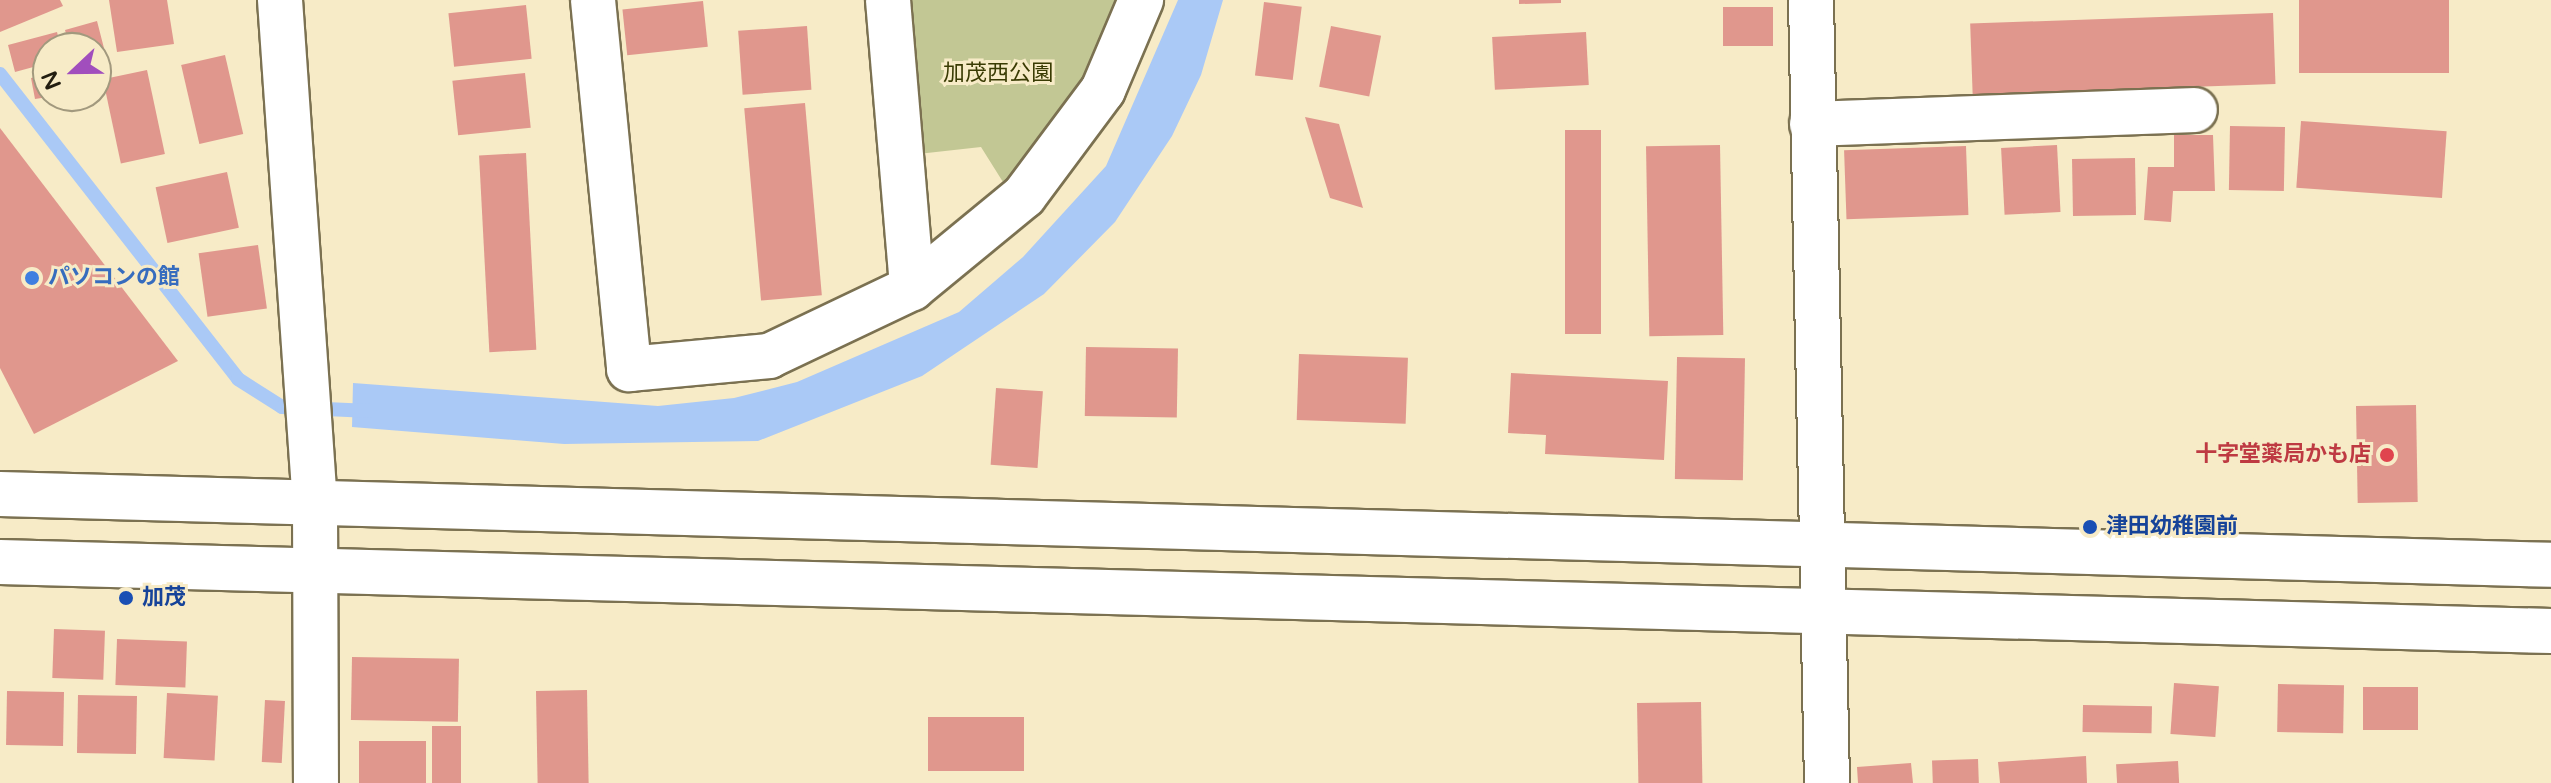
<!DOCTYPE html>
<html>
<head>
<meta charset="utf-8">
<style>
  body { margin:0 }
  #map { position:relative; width:2551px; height:783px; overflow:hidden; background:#f7ebc7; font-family:"Varela Round","Noto Sans JP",sans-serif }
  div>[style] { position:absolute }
  .green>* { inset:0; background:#c2c794 }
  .water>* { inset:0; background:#aac9f6 }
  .stream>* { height:14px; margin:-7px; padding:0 7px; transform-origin:7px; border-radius:7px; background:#aac9f6 }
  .building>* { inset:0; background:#e0978d; transform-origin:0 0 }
  .roads { filter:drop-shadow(2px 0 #7b7151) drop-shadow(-2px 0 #7b7151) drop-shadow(0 2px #7b7151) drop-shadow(0 -2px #7b7151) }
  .minor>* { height:44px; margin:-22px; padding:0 22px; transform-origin:22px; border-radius:22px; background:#fff }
  .dots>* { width:22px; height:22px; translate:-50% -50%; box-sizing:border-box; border:4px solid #f7ebc7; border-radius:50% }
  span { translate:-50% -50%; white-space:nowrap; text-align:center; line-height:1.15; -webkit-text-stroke:6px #f7ebc7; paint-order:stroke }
  .park-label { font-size:22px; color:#393b03 }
  .shop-label { font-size:22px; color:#366cbe; font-weight:700 }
  .left { translate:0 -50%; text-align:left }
  .health-label { font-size:22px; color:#be3a42; font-weight:700 }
  .right { translate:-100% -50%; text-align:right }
  .transit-label { font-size:22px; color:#164399; font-weight:700 }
  .north { position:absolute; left:32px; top:32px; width:80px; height:80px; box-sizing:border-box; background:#f7ebc7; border:2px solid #a2997e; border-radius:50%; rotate:248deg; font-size:22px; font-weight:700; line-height:32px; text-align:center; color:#221d10 }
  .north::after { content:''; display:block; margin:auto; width:28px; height:36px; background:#a14ebd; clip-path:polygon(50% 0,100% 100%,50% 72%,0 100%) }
</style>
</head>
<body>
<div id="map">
  <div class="green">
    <i style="clip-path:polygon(908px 0,1119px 0,1092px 66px,1008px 190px,981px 147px,918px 154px)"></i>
  </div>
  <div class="water">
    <i style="clip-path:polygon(1178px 0,1223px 0,1201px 75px,1172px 136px,1115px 222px,1044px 294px,922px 376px,758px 441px,564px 444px,352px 427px,353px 383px,658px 406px,734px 398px,797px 382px,959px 312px,1023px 257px,1106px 166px)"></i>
  </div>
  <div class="stream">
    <i style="left:0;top:74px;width:387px;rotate:52deg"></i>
    <i style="left:238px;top:379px;width:52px;rotate:32.5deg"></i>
    <i style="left:282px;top:407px;width:88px;rotate:2.6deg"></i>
  </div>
  <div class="building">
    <i style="clip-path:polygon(0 0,60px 0,63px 6px,0 32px)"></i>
    <i style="clip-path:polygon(109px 0,167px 0,174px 44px,117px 52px)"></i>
    <i style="clip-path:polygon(1519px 0,1561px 0,1561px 3px,1519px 4px)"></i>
    <i style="left:2299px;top:0;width:150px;height:73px"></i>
    <i style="left:703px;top:1px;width:46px;height:81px;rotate:84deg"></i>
    <i style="left:1264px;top:2px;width:38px;height:74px;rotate:7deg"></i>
    <i style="left:526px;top:5px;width:54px;height:78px;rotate:84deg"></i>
    <i style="left:1723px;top:7px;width:50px;height:39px"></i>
    <i style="left:2273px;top:13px;width:71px;height:303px;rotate:88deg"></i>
    <i style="clip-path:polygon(97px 21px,106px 56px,96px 59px,96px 48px,70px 48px,65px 30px)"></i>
    <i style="left:807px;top:26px;width:64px;height:69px;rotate:86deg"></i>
    <i style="left:1331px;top:26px;width:51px;height:62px;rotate:11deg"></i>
    <i style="clip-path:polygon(57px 32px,61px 48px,48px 48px,48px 63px,15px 72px,8px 45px)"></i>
    <i style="left:1586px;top:32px;width:53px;height:94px;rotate:87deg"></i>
    <i style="left:225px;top:55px;width:81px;height:45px;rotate:77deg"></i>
    <i style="left:147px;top:70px;width:86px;height:45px;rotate:78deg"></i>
    <i style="left:525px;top:73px;width:55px;height:73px;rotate:84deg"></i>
    <i style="clip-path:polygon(48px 75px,48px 97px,35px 99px,31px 78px)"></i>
    <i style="left:805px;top:103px;width:193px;height:61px;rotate:85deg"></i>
    <i style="clip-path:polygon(1305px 117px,1339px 124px,1363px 208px,1330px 198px)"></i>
    <i style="left:2301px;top:121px;width:146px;height:67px;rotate:4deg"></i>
    <i style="left:2230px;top:126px;width:55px;height:64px;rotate:1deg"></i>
    <i style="clip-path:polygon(0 128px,178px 361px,34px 434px,0 368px)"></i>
    <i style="left:1565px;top:130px;width:36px;height:204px"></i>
    <i style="clip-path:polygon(2174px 135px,2213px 135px,2215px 191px,2173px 191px,2171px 222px,2144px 220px,2148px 167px,2174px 167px)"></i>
    <i style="left:1720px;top:145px;width:190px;height:74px;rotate:89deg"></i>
    <i style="left:2057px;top:145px;width:67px;height:56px;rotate:87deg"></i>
    <i style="left:1966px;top:146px;width:69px;height:122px;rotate:88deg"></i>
    <i style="left:526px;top:153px;width:197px;height:47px;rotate:87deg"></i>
    <i style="left:2135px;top:158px;width:57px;height:63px;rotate:89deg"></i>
    <i style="left:227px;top:172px;width:57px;height:73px;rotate:78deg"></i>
    <i style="left:258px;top:245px;width:64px;height:60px;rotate:82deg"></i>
    <i style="left:1086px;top:347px;width:92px;height:69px;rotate:1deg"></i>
    <i style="left:1299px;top:354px;width:109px;height:66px;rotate:2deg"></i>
    <i style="left:1677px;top:357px;width:68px;height:122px;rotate:1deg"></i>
    <i style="clip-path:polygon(1511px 373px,1668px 381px,1664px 460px,1545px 454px,1546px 435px,1508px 433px)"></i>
    <i style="left:996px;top:388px;width:47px;height:77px;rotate:4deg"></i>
    <i style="left:2416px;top:405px;width:97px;height:60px;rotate:89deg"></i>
    <i style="left:54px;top:629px;width:51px;height:49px;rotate:2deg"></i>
    <i style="left:117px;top:639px;width:70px;height:46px;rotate:2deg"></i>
    <i style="left:352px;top:657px;width:107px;height:63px;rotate:1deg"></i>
    <i style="left:2174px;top:683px;width:45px;height:51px;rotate:4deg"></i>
    <i style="left:2278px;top:684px;width:66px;height:48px;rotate:1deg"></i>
    <i style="left:2363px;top:687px;width:55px;height:43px"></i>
    <i style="left:587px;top:690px;width:93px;height:51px;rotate:89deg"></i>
    <i style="left:7px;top:691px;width:57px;height:54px;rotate:1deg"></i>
    <i style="left:167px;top:693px;width:51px;height:65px;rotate:3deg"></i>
    <i style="left:78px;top:695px;width:59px;height:58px;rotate:1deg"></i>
    <i style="left:265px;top:700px;width:20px;height:62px;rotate:3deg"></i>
    <i style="left:1701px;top:702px;width:81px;height:64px;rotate:89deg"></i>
    <i style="left:2083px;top:705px;width:69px;height:27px;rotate:1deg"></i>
    <i style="left:928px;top:717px;width:96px;height:54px"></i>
    <i style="left:432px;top:726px;width:29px;height:57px"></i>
    <i style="left:359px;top:741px;width:67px;height:42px"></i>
    <i style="clip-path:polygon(2086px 756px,2087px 783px,2000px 783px,1998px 762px)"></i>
    <i style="left:1978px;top:759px;width:24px;height:46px;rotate:88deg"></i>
    <i style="left:2178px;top:761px;width:22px;height:62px;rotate:87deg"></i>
    <i style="clip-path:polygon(1911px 763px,1913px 783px,1858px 783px,1857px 767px)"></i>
  </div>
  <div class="roads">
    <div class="minor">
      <i style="left:280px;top:0;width:505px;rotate:86.03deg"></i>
      <i style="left:315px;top:504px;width:279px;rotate:89.8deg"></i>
      <i style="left:593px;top:0;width:371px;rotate:84.4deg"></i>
      <i style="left:629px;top:369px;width:141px;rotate:-5.3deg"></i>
      <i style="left:769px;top:356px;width:158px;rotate:-25.4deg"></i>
      <i style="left:912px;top:288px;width:145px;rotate:-39.4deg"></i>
      <i style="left:1024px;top:196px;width:132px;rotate:-53.3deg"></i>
      <i style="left:1103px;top:90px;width:98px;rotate:-67.1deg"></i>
      <i style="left:888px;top:0;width:289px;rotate:85.2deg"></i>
      <i style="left:1811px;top:0;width:783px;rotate:88.83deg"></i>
      <i style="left:1812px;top:124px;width:383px;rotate:-2.1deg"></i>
      <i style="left:0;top:494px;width:2552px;rotate:1.59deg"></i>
      <i style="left:0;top:562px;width:2552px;rotate:1.55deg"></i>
    </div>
  </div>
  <div class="dots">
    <i style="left:32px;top:278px;background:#3f7fe0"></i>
    <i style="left:2387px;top:455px;background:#e0444e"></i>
    <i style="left:2090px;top:527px;background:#1a4fb4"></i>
    <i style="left:126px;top:598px;background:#1a4fb4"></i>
  </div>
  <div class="park-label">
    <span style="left:998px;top:74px">加茂西公園</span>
  </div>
  <div class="shop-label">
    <span class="left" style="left:48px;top:278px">パソコンの館</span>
  </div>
  <div class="health-label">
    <span class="right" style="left:2371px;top:455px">十字堂薬局かも店</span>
  </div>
  <div class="transit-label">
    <span class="left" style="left:2106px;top:527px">津田幼稚園前</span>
    <span class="left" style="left:142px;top:598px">加茂</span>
  </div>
  <div class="north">N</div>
</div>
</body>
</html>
